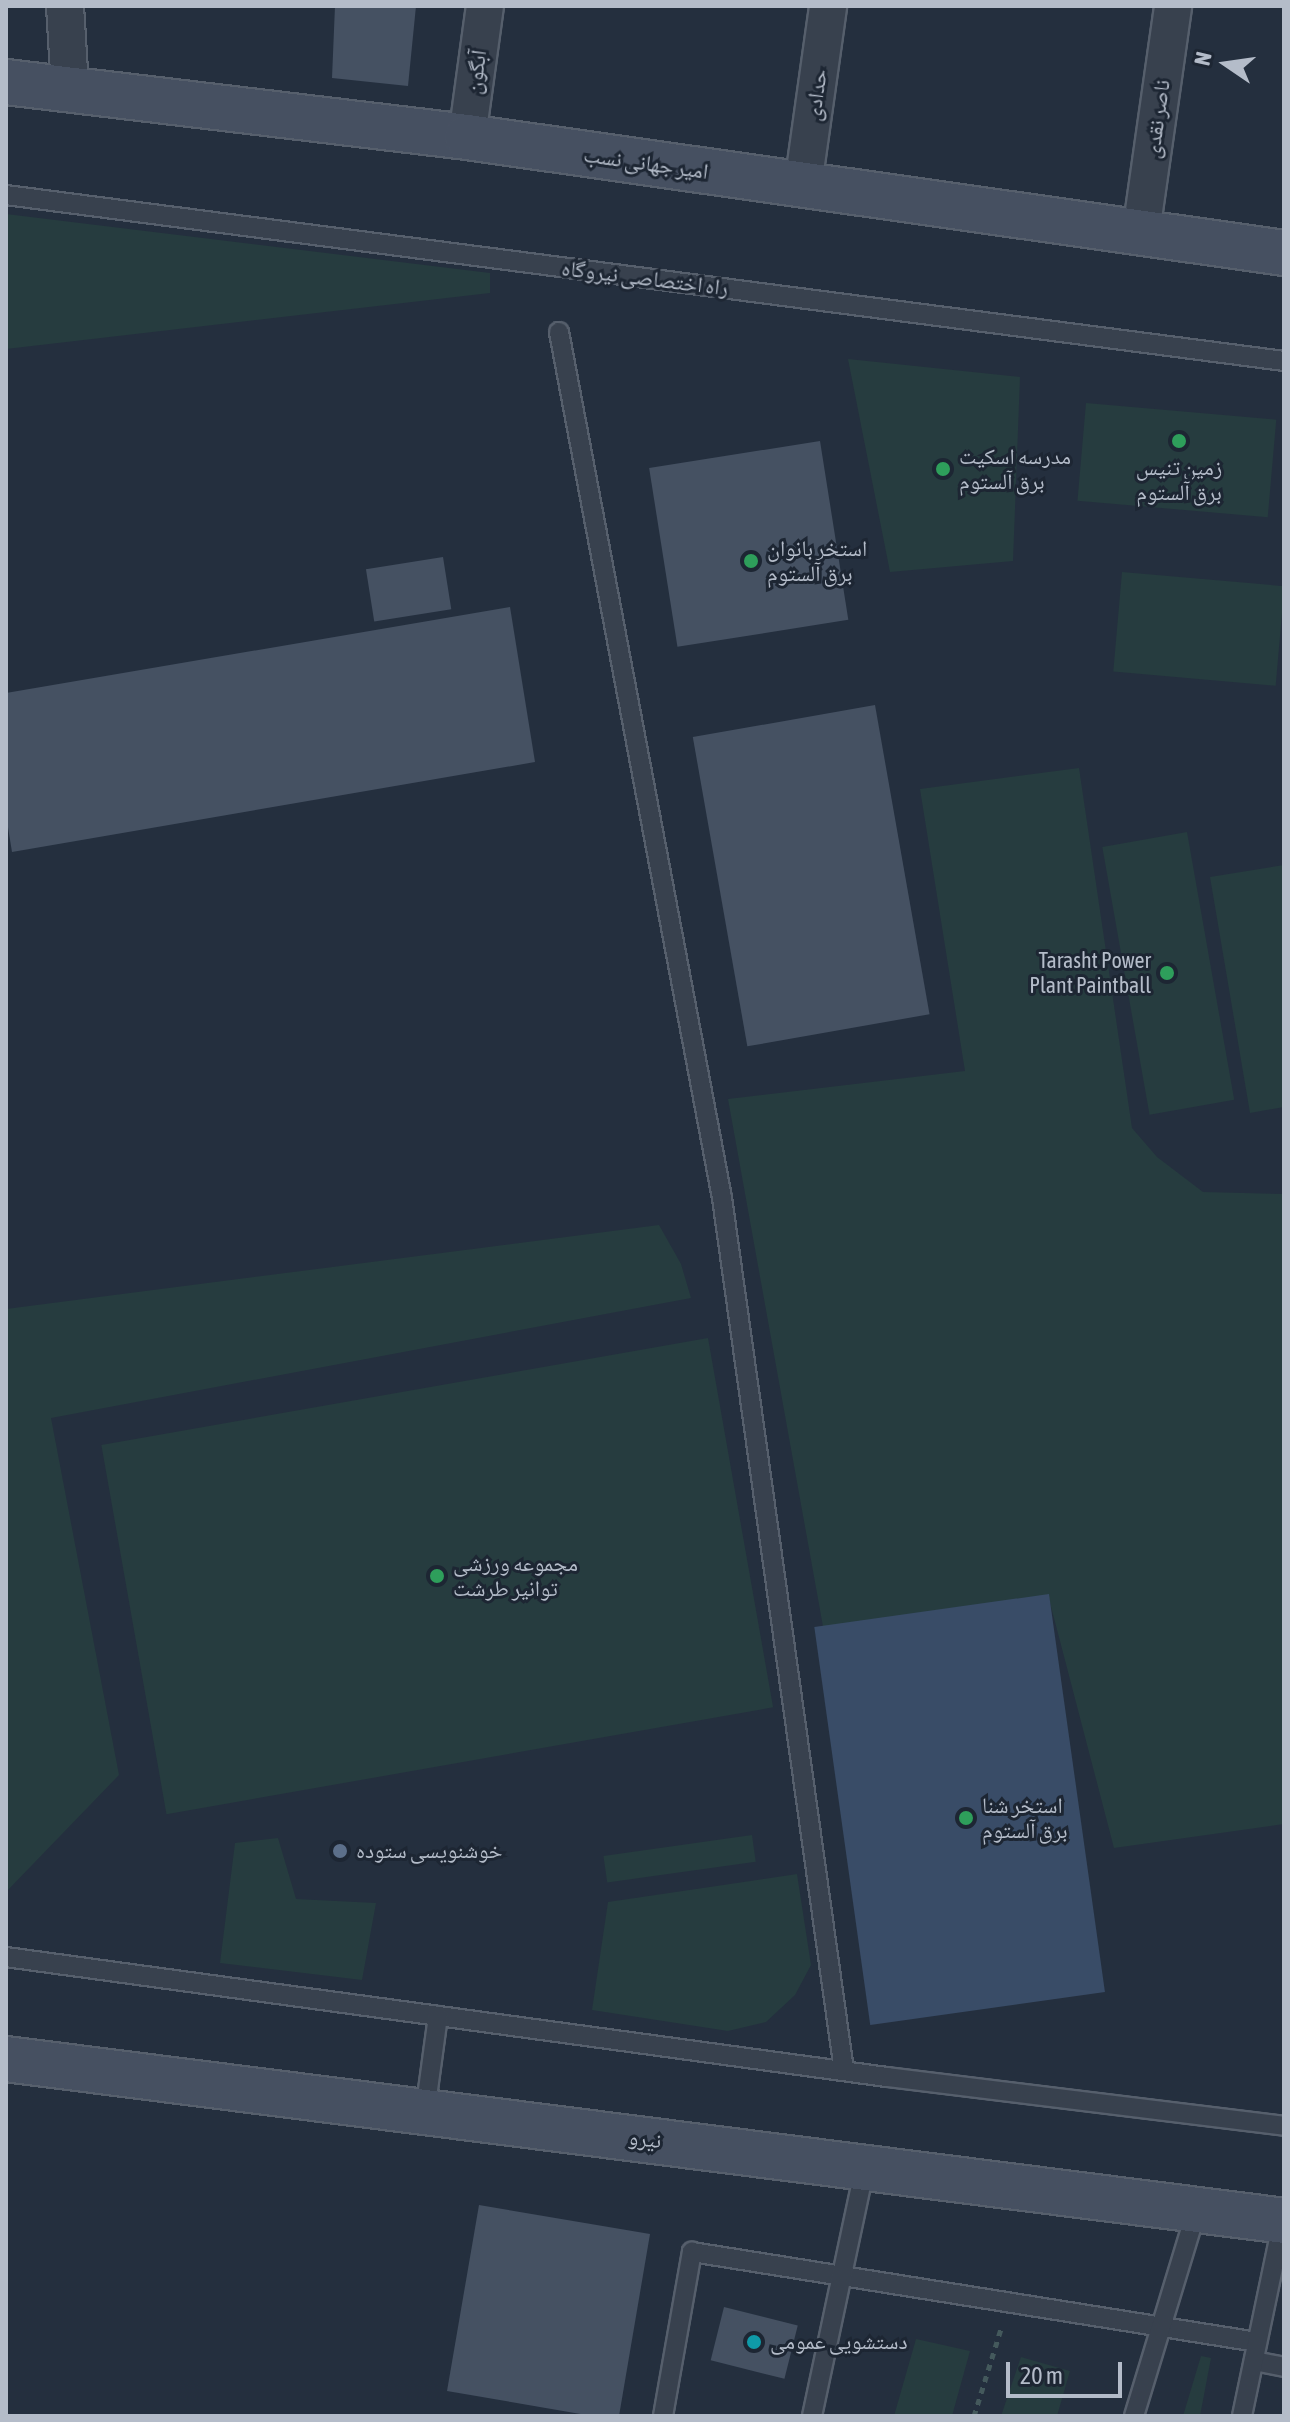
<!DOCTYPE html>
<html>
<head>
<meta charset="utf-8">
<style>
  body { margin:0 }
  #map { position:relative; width:1290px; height:2422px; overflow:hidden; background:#242f3e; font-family:"Asap Condensed","Noto Naskh Arabic",sans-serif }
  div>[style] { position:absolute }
  .green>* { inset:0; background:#263c3f; transform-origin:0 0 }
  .water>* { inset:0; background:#394c67; transform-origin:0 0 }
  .building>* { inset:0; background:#455162; transform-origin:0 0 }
  .path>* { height:5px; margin-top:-2.5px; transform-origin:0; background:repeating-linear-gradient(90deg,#44595c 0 6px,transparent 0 12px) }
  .roads { filter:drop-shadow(2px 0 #565f6c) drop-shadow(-2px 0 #565f6c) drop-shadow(0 2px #565f6c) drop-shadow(0 -2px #565f6c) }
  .lane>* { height:18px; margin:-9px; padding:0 9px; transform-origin:9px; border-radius:9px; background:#38414e }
  .street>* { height:36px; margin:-18px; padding:0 18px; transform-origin:18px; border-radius:18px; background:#38414e }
  .secondary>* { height:44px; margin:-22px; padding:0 22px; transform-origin:22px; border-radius:22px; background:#465061 }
  .dots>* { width:22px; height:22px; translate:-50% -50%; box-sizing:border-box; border:4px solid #1d2633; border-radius:50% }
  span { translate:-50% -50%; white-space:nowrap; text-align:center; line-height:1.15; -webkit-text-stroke:6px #1d2633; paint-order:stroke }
  .street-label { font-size:22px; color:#b4bcc9 }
  .poi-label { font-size:22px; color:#b4bcc9 }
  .left { translate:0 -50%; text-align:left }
  .right { translate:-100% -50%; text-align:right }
  .frame { position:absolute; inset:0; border:8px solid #b4bcc9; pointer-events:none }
  .north { position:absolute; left:1186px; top:24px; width:80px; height:80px; -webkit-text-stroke:6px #1d2633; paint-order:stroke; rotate:283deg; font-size:22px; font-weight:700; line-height:32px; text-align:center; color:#b4bcc9 }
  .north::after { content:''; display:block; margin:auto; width:28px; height:36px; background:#b4bcc9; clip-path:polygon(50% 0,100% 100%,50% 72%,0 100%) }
  .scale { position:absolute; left:1006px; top:2362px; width:116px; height:36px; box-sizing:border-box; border:4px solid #b4bcc9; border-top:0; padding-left:10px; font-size:24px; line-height:28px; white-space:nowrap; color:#b4bcc9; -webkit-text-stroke:6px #1d2633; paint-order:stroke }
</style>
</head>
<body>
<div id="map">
  <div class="green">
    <i style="clip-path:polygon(6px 214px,490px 273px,490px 293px,6px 349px)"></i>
    <i style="clip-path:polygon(848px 359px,1020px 377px,1013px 561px,890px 572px)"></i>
    <i style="left:1086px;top:403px;width:191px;height:98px;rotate:5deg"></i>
    <i style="left:1122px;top:572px;width:163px;height:100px;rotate:5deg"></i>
    <i style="clip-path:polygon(1079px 768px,1132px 1128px,1157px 1157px,1203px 1192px,1284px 1194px,1284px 1824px,1114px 1848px,1048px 1595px,824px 1632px,728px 1099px,965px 1071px,920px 789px)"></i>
    <i style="left:1187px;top:832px;width:272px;height:86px;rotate:80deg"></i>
    <i style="clip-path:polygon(1284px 865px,1284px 1107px,1250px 1113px,1210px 877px)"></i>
    <i style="clip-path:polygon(659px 1225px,681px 1264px,691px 1298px,51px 1418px,119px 1775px,6px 1892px,6px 1309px)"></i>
    <i style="left:708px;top:1338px;width:375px;height:616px;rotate:80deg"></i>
    <i style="left:752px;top:1835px;width:27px;height:150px;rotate:82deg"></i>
    <i style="clip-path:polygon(278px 1838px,296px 1899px,376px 1903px,362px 1980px,220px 1963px,235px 1843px)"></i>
    <i style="clip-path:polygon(797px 1874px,811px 1965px,795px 1995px,766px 2022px,728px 2031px,592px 2010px,608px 1902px)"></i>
    <i style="clip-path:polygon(916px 2339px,970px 2351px,952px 2416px,894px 2416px)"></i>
    <i style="clip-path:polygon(1201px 2356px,1211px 2358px,1200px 2416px,1183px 2416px)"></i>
    <i style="clip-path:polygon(1021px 2357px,1070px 2371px,1057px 2416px,1001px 2416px)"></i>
  </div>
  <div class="water">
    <i style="left:1049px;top:1594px;width:402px;height:237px;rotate:82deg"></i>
  </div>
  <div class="building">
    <i style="clip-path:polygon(335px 6px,416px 6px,408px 86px,332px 78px)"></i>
    <i style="left:820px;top:441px;width:181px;height:173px;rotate:81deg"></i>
    <i style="left:443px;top:557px;width:53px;height:78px;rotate:81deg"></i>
    <i style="clip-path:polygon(510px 607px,535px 762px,12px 852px,6px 815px,6px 693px)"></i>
    <i style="left:875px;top:705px;width:314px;height:185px;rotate:80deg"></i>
    <i style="clip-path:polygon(479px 2205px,650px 2234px,619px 2416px,592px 2416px,447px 2391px)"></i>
    <i style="left:724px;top:2307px;width:76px;height:55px;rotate:14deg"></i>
  </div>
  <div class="path">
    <i style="left:974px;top:2416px;width:91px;rotate:-72.8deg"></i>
  </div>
  <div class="roads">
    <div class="lane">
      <i style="left:6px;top:195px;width:1289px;rotate:7.4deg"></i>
      <i style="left:559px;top:332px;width:881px;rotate:79.34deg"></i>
      <i style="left:722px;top:1198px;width:880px;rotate:82.04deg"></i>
      <i style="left:6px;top:1957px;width:889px;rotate:7.76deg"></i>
      <i style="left:887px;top:2077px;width:400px;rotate:7deg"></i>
      <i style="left:425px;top:2112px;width:97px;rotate:-82.3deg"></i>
      <i style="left:1254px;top:2361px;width:31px;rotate:11deg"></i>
      <i style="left:663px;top:2416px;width:167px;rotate:-80deg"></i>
      <i style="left:692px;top:2252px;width:572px;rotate:9.05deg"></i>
      <i style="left:812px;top:2416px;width:255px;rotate:-78deg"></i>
      <i style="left:1134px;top:2416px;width:216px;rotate:-73.1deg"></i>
      <i style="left:1242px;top:2416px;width:200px;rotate:-78.2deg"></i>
    </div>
    <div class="street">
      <i style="left:65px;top:6px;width:82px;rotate:86.5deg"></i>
      <i style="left:467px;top:137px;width:132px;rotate:-82.2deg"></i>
      <i style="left:803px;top:185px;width:181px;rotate:-82deg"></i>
      <i style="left:1141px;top:232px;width:228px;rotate:-81.9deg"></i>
    </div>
    <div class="secondary">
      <i style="left:6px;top:82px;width:464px;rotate:6.8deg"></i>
      <i style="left:467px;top:137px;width:825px;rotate:8.08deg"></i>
      <i style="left:6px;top:2059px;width:1288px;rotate:7.22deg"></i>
    </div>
  </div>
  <div class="dots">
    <i style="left:1179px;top:441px;background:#2e9e5b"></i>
    <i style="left:943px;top:469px;background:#2e9e5b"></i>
    <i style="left:751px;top:561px;background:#2e9e5b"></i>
    <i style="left:1167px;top:973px;background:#2e9e5b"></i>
    <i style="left:437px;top:1576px;background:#2e9e5b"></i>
    <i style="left:966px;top:1818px;background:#2e9e5b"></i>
    <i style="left:340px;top:1851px;background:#5c6f8a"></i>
    <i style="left:754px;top:2342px;background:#0f9aa8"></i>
  </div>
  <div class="street-label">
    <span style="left:476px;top:72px;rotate:-82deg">آبگون</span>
    <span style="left:816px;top:95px;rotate:-82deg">حدادی</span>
    <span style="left:1157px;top:119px;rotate:-82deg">ناصر نقدی</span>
    <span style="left:646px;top:163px;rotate:8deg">امیر جهانی نسب</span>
    <span style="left:645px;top:278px;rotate:7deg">راه اختصاصی نیروگاه</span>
    <span style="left:645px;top:2139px;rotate:7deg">نیرو</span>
  </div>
  <div class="poi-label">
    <span class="left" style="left:959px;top:469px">مدرسه اسکیت<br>برق آلستوم</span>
    <span style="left:1179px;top:480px">زمین تنیس<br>برق آلستوم</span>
    <span class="left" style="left:767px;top:561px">استخر بانوان<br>برق آلستوم</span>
    <span class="right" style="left:1151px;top:973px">Tarasht Power<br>Plant Paintball</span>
    <span class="left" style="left:453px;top:1576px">مجموعه ورزشی<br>توانیر طرشت</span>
    <span class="left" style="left:982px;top:1818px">استخر شنا<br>برق آلستوم</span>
    <span class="left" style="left:356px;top:1851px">خوشنویسی ستوده</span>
    <span class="left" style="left:770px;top:2342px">دستشویی عمومی</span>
  </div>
  <div class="frame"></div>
  <div class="north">N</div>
  <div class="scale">20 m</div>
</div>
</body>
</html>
